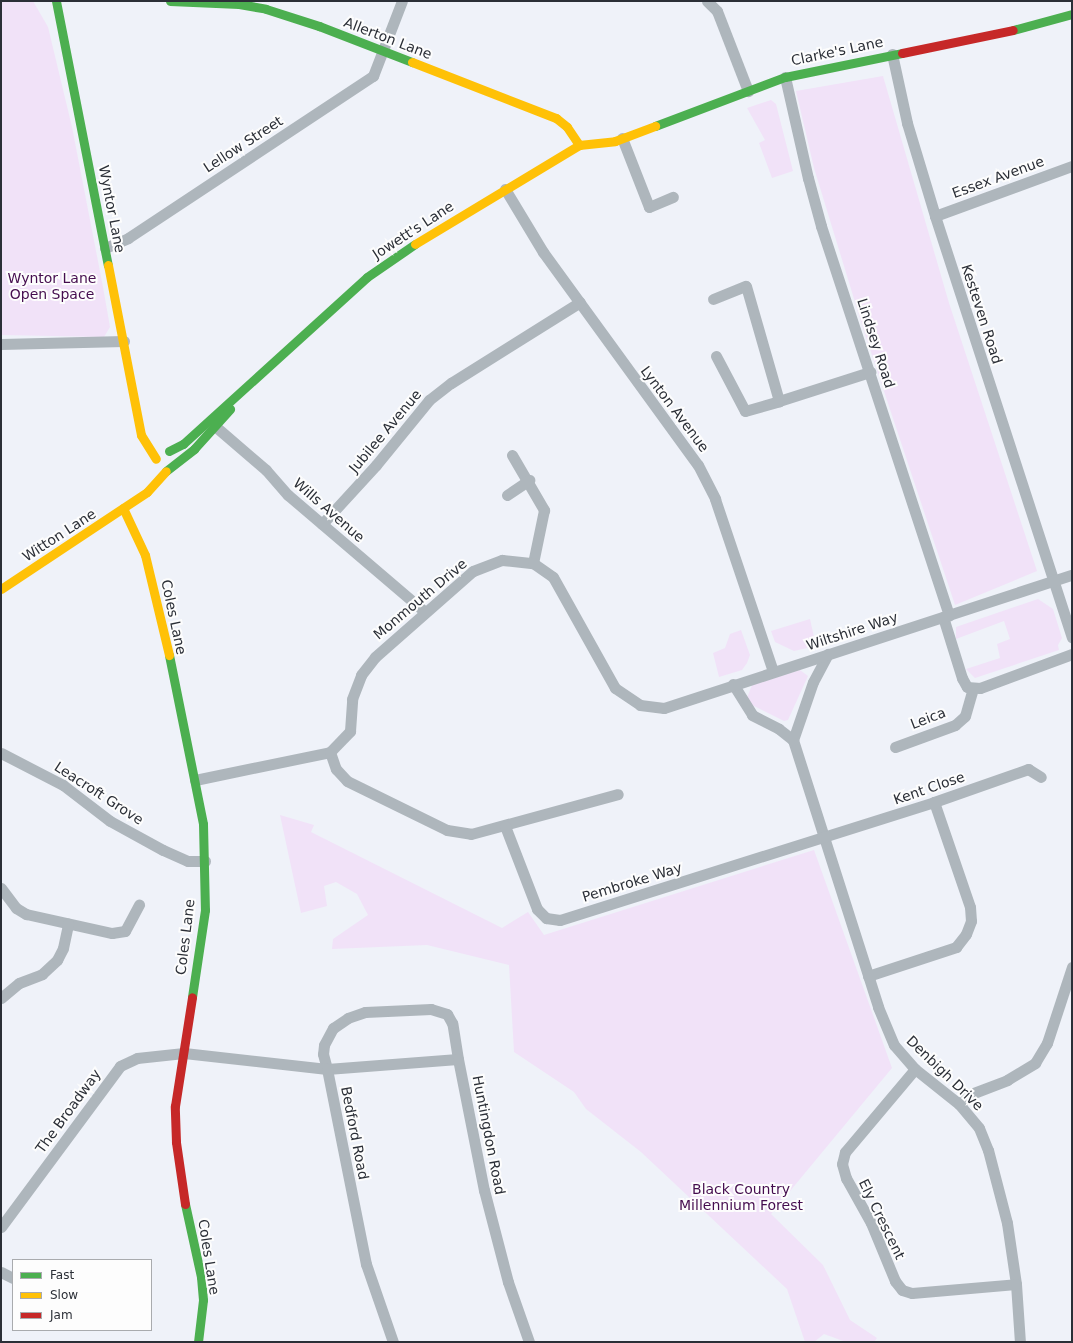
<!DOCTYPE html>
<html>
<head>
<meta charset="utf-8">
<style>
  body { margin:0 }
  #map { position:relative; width:1073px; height:1343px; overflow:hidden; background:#eff2f9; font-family:"DejaVu Sans",sans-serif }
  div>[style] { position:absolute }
  .green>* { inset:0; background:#f1e2f8 }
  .street>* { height:11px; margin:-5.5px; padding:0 5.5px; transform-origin:5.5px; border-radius:5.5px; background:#aeb6bc }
  .fast>* { height:9px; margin:-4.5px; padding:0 4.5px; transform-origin:4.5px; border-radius:4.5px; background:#4caf50 }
  .slow>* { height:9px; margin:-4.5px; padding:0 4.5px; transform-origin:4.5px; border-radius:4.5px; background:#ffc107 }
  .jam>* { height:9px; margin:-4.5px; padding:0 4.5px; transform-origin:4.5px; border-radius:4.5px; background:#c62828 }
  span { translate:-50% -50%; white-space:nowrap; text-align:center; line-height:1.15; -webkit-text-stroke:4px #fdfdfd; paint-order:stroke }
  .street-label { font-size:14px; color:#2b2f37 }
  .park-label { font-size:14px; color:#450d4f }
  .frame { position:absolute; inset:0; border:2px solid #2b2f37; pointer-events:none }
  .legend { position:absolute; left:12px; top:1259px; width:140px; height:72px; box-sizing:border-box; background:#fdfdfd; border:1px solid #a9abae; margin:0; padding:5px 7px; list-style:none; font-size:12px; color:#2b2f37 }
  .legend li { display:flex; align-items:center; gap:8px; height:20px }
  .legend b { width:20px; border:1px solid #a9abae }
</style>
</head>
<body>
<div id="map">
  <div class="green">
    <i style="clip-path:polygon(1px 1px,33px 1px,48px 27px,72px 127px,103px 287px,110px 327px,104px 337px,1px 335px)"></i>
    <i style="clip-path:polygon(883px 76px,949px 303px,1037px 571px,955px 605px,862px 325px,814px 168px,796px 91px)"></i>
    <i style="clip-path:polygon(771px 100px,776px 104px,793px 171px,772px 178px,759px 143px,765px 140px,747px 108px)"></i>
    <i style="clip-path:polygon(1038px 599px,1053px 609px,1062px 638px,1058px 645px,1059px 650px,975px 678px,966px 669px,1000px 658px,997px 644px,1010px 639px,1004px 621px,956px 639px,956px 627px)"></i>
    <i style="clip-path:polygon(810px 619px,816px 646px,794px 651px,775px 642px,771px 631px)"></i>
    <i style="clip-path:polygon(741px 630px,750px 655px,747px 663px,742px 670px,719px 677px,713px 653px,725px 648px,730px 634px)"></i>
    <i style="clip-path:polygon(800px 670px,808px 676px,788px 720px,784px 721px,752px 705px,747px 698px,752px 685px)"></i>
    <i style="clip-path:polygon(280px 815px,314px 825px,311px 832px,502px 928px,528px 912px,544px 935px,814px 850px,892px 1068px,771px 1214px,823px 1265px,850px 1320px,877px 1338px,874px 1342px,846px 1342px,824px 1334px,814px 1342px,805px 1342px,787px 1289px,641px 1152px,586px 1109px,574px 1092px,514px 1052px,509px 965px,427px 945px,332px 949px,333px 939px,368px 915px,357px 894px,336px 882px,324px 886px,327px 906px,301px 913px)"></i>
  </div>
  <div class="street">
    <i style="left:707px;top:1px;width:14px;rotate:45deg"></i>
    <i style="left:717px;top:11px;width:86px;rotate:68.8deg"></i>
    <i style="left:892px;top:54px;width:71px;rotate:77.7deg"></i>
    <i style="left:907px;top:123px;width:97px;rotate:73.2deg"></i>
    <i style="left:935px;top:216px;width:443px;rotate:72deg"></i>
    <i style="left:785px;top:77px;width:104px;rotate:77.2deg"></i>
    <i style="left:808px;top:178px;width:50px;rotate:74.8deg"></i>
    <i style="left:821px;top:226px;width:410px;rotate:71.8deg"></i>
    <i style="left:622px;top:138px;width:74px;rotate:68.6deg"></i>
    <i style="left:649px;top:207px;width:26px;rotate:-23deg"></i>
    <i style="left:505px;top:189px;width:74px;rotate:58.9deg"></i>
    <i style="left:543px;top:252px;width:263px;rotate:54deg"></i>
    <i style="left:698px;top:465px;width:38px;rotate:63deg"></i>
    <i style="left:715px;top:499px;width:182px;rotate:71.4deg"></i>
    <i style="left:935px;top:216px;width:146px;rotate:-20.1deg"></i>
    <i style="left:105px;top:248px;width:25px;rotate:-23deg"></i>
    <i style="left:128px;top:238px;width:294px;rotate:-33.5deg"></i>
    <i style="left:373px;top:76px;width:80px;rotate:-68.9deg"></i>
    <i style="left:713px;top:299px;width:35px;rotate:-22deg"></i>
    <i style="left:746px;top:286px;width:120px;rotate:74deg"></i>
    <i style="left:779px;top:401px;width:96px;rotate:-17.7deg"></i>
    <i style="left:1px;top:344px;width:123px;rotate:-1.4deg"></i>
    <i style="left:716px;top:356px;width:62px;rotate:62.2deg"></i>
    <i style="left:745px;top:411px;width:35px;rotate:-16deg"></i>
    <i style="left:216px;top:427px;width:66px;rotate:40.7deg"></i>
    <i style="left:266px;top:470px;width:33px;rotate:49deg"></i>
    <i style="left:288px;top:495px;width:180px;rotate:40.5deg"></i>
    <i style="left:512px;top:455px;width:64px;rotate:59.8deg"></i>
    <i style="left:544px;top:510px;width:54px;rotate:101.7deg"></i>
    <i style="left:507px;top:495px;width:27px;rotate:-34deg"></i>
    <i style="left:322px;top:524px;width:80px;rotate:-47.5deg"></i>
    <i style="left:376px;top:465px;width:84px;rotate:-50.8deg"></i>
    <i style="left:429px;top:400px;width:28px;rotate:-38deg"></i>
    <i style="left:451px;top:383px;width:152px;rotate:-32.1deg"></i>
    <i style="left:943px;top:617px;width:64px;rotate:72.7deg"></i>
    <i style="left:962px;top:678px;width:10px;rotate:61deg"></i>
    <i style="left:967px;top:687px;width:13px;rotate:4deg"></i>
    <i style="left:980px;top:688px;width:98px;rotate:-20.3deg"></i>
    <i style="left:733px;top:684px;width:36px;rotate:58deg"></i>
    <i style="left:752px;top:715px;width:30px;rotate:27deg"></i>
    <i style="left:779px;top:729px;width:18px;rotate:38deg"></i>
    <i style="left:793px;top:740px;width:280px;rotate:72.3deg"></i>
    <i style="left:878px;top:1007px;width:41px;rotate:67.2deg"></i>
    <i style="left:894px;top:1045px;width:32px;rotate:49deg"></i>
    <i style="left:915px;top:1069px;width:56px;rotate:38.5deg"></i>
    <i style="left:959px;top:1104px;width:31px;rotate:50deg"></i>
    <i style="left:979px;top:1128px;width:24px;rotate:68deg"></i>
    <i style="left:988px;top:1150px;width:75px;rotate:75.4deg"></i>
    <i style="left:1007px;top:1223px;width:62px;rotate:81.6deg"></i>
    <i style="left:1016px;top:1284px;width:58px;rotate:86.1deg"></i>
    <i style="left:793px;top:740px;width:61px;rotate:-71deg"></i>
    <i style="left:813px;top:682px;width:32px;rotate:-62deg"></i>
    <i style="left:895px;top:747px;width:64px;rotate:-20.1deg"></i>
    <i style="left:955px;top:725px;width:13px;rotate:-42deg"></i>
    <i style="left:965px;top:716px;width:29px;rotate:-74deg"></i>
    <i style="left:330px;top:752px;width:18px;rotate:71deg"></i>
    <i style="left:336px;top:769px;width:16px;rotate:47deg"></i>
    <i style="left:347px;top:781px;width:111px;rotate:26.1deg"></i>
    <i style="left:447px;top:830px;width:24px;rotate:9deg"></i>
    <i style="left:471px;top:834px;width:152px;rotate:-15.2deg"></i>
    <i style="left:1px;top:753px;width:70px;rotate:27.3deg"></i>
    <i style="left:63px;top:785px;width:59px;rotate:37.5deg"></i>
    <i style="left:110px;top:821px;width:60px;rotate:28.7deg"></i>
    <i style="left:163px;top:850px;width:27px;rotate:24deg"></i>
    <i style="left:188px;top:861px;width:17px"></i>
    <i style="left:195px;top:780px;width:138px;rotate:-11.7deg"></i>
    <i style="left:330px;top:752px;width:29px;rotate:-46deg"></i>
    <i style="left:350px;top:731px;width:32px;rotate:-86deg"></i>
    <i style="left:352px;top:699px;width:26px;rotate:-69deg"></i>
    <i style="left:361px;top:675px;width:23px;rotate:-52deg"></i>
    <i style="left:375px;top:657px;width:130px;rotate:-41.3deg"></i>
    <i style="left:473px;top:571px;width:31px;rotate:-21deg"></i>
    <i style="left:502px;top:560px;width:31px;rotate:6deg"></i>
    <i style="left:533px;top:563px;width:24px;rotate:35deg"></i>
    <i style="left:553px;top:577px;width:127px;rotate:60.8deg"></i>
    <i style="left:615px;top:688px;width:30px;rotate:34deg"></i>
    <i style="left:640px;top:705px;width:24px;rotate:7deg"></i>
    <i style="left:664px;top:708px;width:429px;rotate:-18.1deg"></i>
    <i style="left:505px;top:826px;width:89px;rotate:68.9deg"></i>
    <i style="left:537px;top:909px;width:13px;rotate:45deg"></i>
    <i style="left:546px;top:918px;width:14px;rotate:8deg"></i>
    <i style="left:560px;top:920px;width:392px;rotate:-17.5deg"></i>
    <i style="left:934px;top:802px;width:100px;rotate:-19.3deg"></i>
    <i style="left:1028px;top:769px;width:15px;rotate:32deg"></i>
    <i style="left:1px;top:888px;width:25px;rotate:53deg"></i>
    <i style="left:16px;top:908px;width:12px;rotate:31deg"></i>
    <i style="left:26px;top:914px;width:88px;rotate:12.5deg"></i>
    <i style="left:112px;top:933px;width:13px;rotate:-9deg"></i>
    <i style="left:125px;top:931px;width:30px;rotate:-62deg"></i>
    <i style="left:868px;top:976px;width:93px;rotate:-18.2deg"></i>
    <i style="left:956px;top:947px;width:16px;rotate:-52deg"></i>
    <i style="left:966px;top:934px;width:14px;rotate:-69deg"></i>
    <i style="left:971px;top:921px;width:14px;rotate:-94deg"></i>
    <i style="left:970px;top:907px;width:111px;rotate:-108.9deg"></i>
    <i style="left:1px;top:998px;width:23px;rotate:-40deg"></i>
    <i style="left:19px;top:983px;width:25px;rotate:-21deg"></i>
    <i style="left:42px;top:974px;width:21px;rotate:-43deg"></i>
    <i style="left:57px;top:960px;width:13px;rotate:-63deg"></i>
    <i style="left:63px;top:948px;width:25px;rotate:-78deg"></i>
    <i style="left:458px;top:1059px;width:36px;rotate:-99deg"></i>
    <i style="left:452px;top:1023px;width:10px;rotate:-119deg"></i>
    <i style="left:447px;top:1014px;width:17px;rotate:-163deg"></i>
    <i style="left:431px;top:1009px;width:66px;rotate:177.4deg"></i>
    <i style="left:365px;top:1012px;width:18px;rotate:161deg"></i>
    <i style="left:348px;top:1018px;width:18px;rotate:146deg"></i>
    <i style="left:333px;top:1028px;width:19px;rotate:118deg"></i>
    <i style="left:324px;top:1045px;width:9px;rotate:96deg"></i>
    <i style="left:323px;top:1054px;width:16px;rotate:75deg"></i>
    <i style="left:327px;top:1069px;width:131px;rotate:-4.4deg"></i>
    <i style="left:458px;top:1059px;width:134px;rotate:78.8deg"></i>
    <i style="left:484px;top:1190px;width:95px;rotate:75.4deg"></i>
    <i style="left:508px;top:1282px;width:64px;rotate:70.7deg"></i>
    <i style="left:915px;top:1069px;width:109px;rotate:130.1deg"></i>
    <i style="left:845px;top:1152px;width:12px;rotate:104deg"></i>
    <i style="left:842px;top:1164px;width:15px;rotate:74deg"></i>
    <i style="left:846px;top:1178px;width:51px;rotate:60.9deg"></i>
    <i style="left:871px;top:1223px;width:63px;rotate:67.5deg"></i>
    <i style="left:895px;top:1281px;width:11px;rotate:52deg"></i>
    <i style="left:902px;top:1290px;width:10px;rotate:17deg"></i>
    <i style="left:912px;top:1293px;width:104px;rotate:-4.9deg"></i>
    <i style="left:959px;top:1104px;width:16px;rotate:-40deg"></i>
    <i style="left:971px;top:1094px;width:39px;rotate:-21deg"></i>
    <i style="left:1007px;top:1080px;width:33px;rotate:-31deg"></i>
    <i style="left:1035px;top:1063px;width:23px;rotate:-59deg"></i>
    <i style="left:1047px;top:1043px;width:80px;rotate:-71.8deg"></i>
    <i style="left:1px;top:1227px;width:200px;rotate:-53.5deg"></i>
    <i style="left:120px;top:1066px;width:19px;rotate:-25deg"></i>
    <i style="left:137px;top:1058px;width:47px;rotate:-6.1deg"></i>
    <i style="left:184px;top:1053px;width:144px;rotate:6.4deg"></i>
    <i style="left:327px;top:1069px;width:199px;rotate:78.7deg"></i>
    <i style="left:366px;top:1264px;width:83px;rotate:70.9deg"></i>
    <i style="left:1px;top:1272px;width:13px;rotate:27deg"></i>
  </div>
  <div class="fast">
    <i style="left:56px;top:1px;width:269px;rotate:78.9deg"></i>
    <i style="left:170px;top:1px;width:69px;rotate:2.5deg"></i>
    <i style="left:239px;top:4px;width:27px;rotate:10deg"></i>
    <i style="left:266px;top:9px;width:56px;rotate:17.8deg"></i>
    <i style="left:319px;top:26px;width:100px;rotate:21.2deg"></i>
    <i style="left:1013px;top:30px;width:61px;rotate:-15.2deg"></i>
    <i style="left:655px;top:126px;width:139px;rotate:-20.7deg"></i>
    <i style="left:785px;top:77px;width:119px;rotate:-11.6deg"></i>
    <i style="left:169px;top:451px;width:16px;rotate:-27deg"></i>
    <i style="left:183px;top:444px;width:248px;rotate:-42.2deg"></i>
    <i style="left:367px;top:277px;width:58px;rotate:-34.5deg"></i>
    <i style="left:166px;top:471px;width:36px;rotate:-38deg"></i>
    <i style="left:194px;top:449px;width:54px;rotate:-48deg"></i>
    <i style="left:169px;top:655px;width:172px;rotate:78.6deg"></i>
    <i style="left:203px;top:824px;width:86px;rotate:88.7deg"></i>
    <i style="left:205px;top:910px;width:88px;rotate:98.5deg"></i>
    <i style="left:185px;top:1204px;width:75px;rotate:77.6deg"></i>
    <i style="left:201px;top:1277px;width:23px;rotate:85deg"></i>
    <i style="left:203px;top:1300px;width:42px;rotate:96.8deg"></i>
  </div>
  <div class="slow">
    <i style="left:412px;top:62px;width:155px;rotate:21.3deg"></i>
    <i style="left:556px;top:118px;width:14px;rotate:39deg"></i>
    <i style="left:567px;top:127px;width:22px;rotate:56deg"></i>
    <i style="left:415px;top:244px;width:192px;rotate:-31.1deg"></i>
    <i style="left:579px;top:145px;width:36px;rotate:-6deg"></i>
    <i style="left:615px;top:141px;width:43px;rotate:-20.6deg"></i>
    <i style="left:108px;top:265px;width:173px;rotate:79deg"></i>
    <i style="left:141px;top:435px;width:28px;rotate:58deg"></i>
    <i style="left:123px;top:508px;width:52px;rotate:64.9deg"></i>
    <i style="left:145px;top:555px;width:103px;rotate:76.5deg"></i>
    <i style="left:1px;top:589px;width:175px;rotate:-33.6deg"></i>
    <i style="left:147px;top:492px;width:28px;rotate:-48deg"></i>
  </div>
  <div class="jam">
    <i style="left:902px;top:53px;width:113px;rotate:-11.7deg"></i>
    <i style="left:185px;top:1204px;width:63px;rotate:-98.3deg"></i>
    <i style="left:176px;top:1142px;width:36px;rotate:-92deg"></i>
    <i style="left:175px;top:1106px;width:110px;rotate:-81.1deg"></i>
  </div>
  <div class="street-label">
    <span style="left:388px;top:38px;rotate:21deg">Allerton Lane</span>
    <span style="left:837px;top:51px;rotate:-12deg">Clarke's Lane</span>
    <span style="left:243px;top:144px;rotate:-33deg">Lellow Street</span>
    <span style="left:998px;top:177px;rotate:-20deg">Essex Avenue</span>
    <span style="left:112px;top:209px;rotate:79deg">Wyntor Lane</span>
    <span style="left:413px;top:230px;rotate:-33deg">Jowett's Lane</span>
    <span style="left:982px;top:314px;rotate:72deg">Kesteven Road</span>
    <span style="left:876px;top:343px;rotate:72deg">Lindsey Road</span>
    <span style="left:675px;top:409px;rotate:53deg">Lynton Avenue</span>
    <span style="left:385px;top:431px;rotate:-50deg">Jubilee Avenue</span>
    <span style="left:329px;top:510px;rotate:41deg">Wills Avenue</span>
    <span style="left:59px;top:535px;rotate:-33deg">Witton Lane</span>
    <span style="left:420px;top:599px;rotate:-40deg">Monmouth Drive</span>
    <span style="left:174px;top:617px;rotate:78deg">Coles Lane</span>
    <span style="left:852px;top:631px;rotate:-18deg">Wiltshire Way</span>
    <span style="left:928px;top:718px;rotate:-21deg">Leica</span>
    <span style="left:929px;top:788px;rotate:-19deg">Kent Close</span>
    <span style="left:99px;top:793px;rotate:33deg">Leacroft Grove</span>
    <span style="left:632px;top:882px;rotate:-17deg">Pembroke Way</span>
    <span style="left:185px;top:937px;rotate:-83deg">Coles Lane</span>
    <span style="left:945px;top:1073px;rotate:44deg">Denbigh Drive</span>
    <span style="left:68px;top:1111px;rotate:-54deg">The Broadway</span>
    <span style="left:355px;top:1133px;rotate:79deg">Bedford Road</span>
    <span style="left:489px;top:1135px;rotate:79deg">Huntingdon Road</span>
    <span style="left:882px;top:1219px;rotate:64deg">Ely Crescent</span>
    <span style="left:209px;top:1257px;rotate:81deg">Coles Lane</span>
  </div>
  <div class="park-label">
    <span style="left:52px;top:286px">Wyntor Lane<br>Open Space</span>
    <span style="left:741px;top:1197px">Black Country<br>Millennium Forest</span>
  </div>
  <div class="frame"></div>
  <ul class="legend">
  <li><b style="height:5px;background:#4caf50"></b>Fast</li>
  <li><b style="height:5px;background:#ffc107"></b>Slow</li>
  <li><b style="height:5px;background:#c62828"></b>Jam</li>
  </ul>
</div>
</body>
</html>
